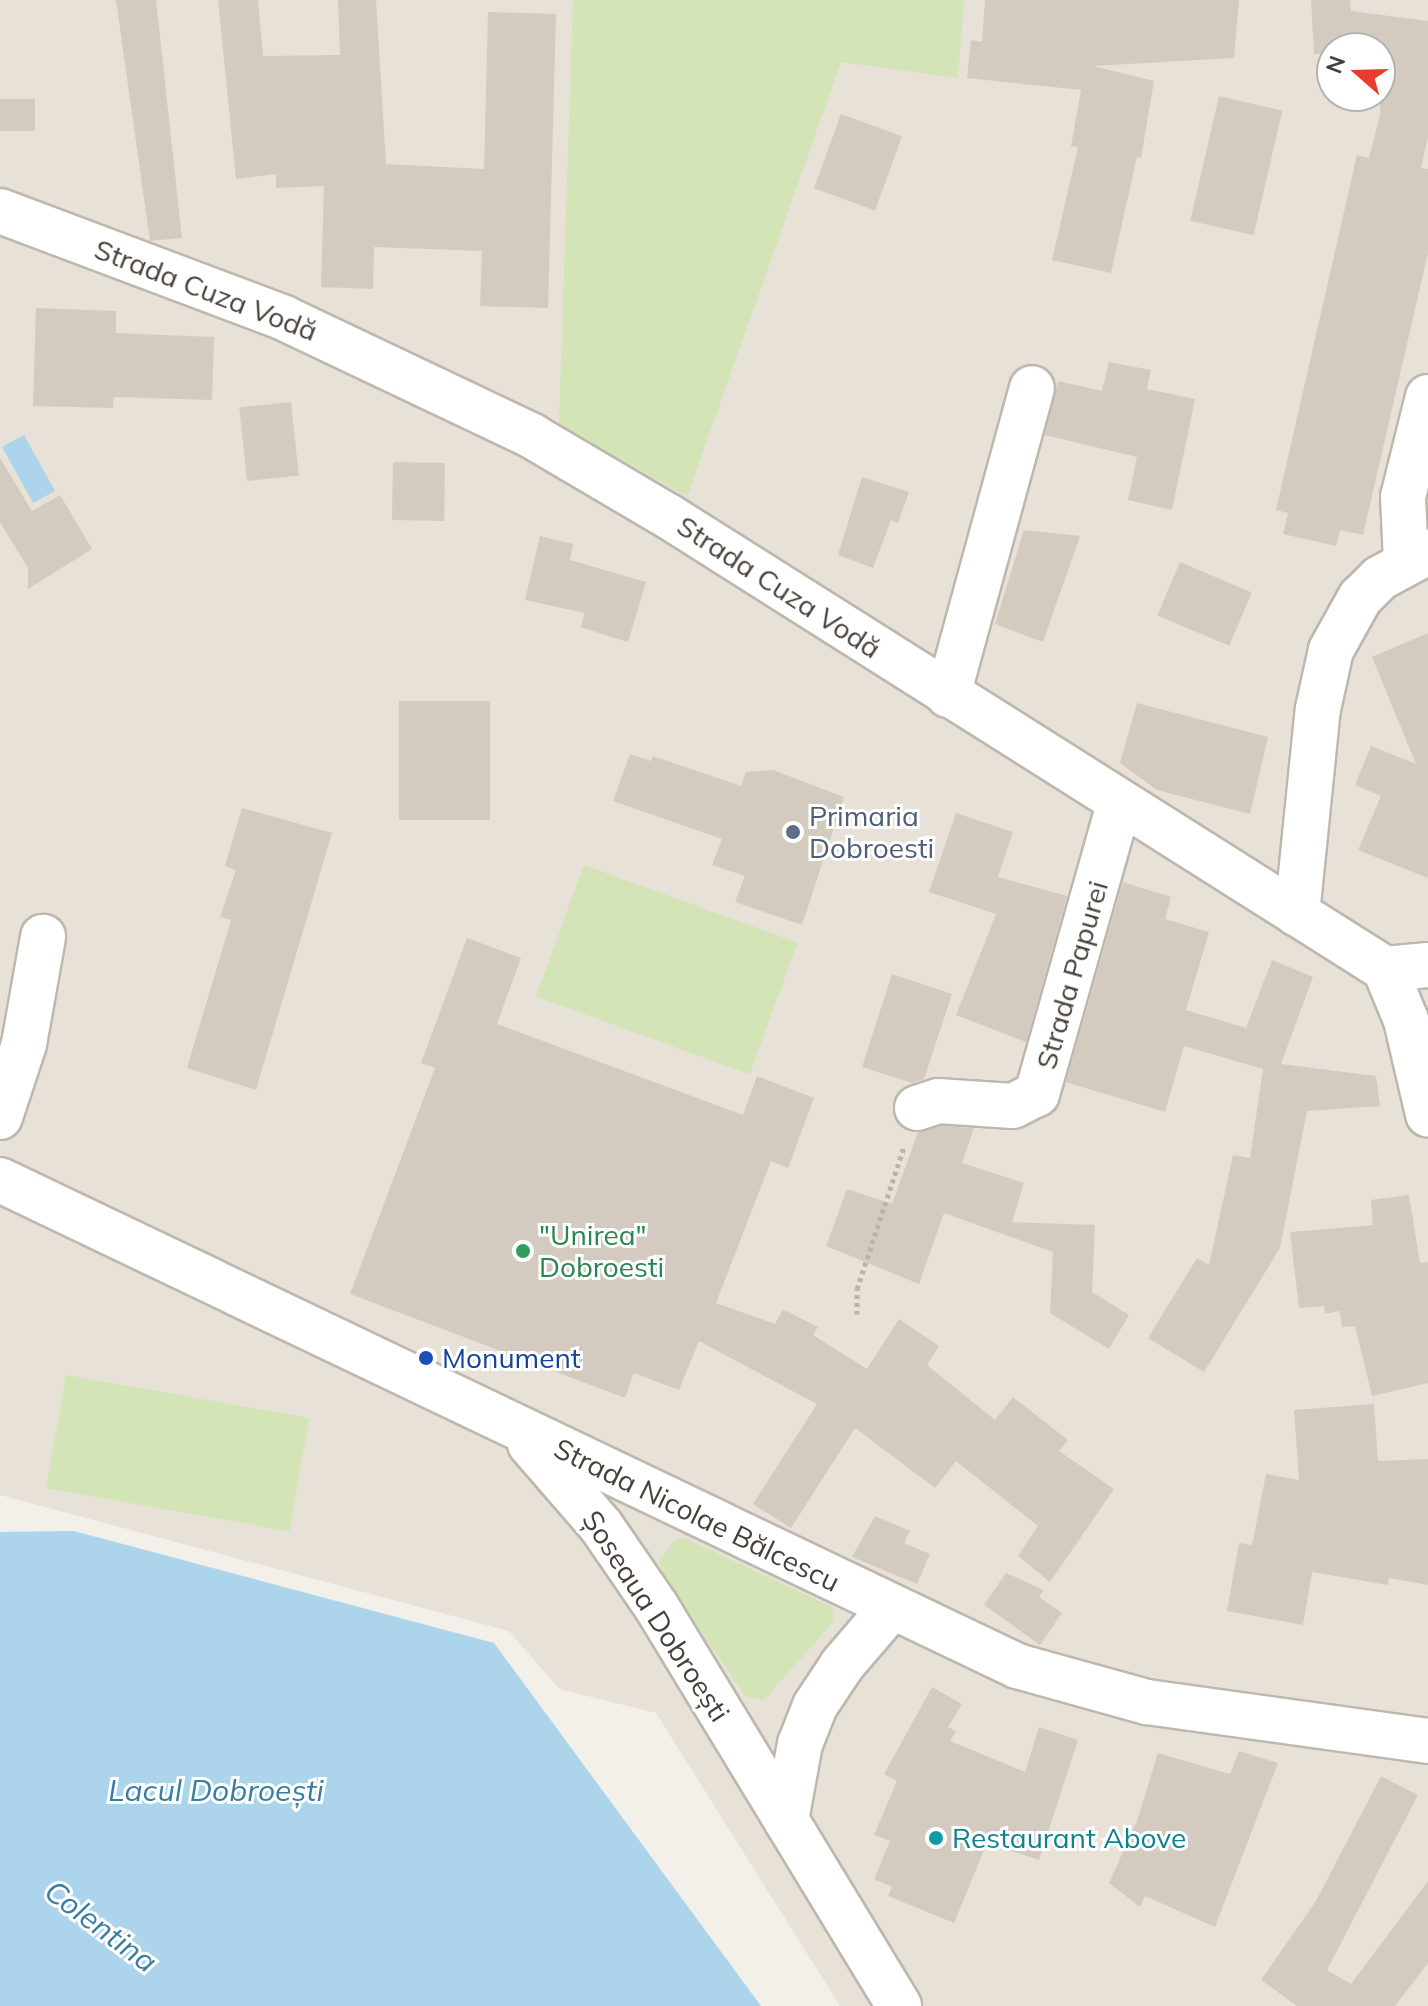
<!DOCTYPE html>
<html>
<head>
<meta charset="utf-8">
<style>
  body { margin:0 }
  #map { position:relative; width:1428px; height:2006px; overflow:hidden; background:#f3f0ea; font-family:Mulish,sans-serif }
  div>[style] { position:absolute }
  .residential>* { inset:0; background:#e7e1d8 }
  .green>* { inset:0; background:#d3e4b6; transform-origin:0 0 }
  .water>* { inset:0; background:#acd5eb; transform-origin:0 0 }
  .building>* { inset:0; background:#d4cbc0; transform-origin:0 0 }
  .path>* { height:5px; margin-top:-2.5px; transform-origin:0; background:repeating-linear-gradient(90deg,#bfb29f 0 4px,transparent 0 8px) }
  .roads { filter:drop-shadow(2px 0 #beb7ad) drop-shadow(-2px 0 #beb7ad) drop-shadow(0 2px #beb7ad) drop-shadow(0 -2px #beb7ad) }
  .minor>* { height:44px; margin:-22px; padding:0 22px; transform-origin:22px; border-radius:22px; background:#fff }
  .dots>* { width:22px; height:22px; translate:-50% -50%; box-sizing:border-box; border:4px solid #fff; border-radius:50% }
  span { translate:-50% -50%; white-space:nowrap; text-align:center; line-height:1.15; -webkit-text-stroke:6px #fff; paint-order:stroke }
  .street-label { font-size:28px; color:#474039 }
  .service-label { font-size:28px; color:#4e5e75 }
  .left { translate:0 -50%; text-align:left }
  .leisure-label { font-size:28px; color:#27864d }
  .transit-label { font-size:28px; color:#164399 }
  .culture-label { font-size:28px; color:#0d838f }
  .water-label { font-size:30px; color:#387da2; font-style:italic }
  .north { position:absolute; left:1316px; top:32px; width:80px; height:80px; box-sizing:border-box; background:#fff; border:2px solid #b5b3b0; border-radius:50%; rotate:290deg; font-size:22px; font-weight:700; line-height:32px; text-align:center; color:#474039 }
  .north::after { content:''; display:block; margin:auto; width:28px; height:36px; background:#e83c2d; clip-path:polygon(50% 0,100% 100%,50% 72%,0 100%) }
</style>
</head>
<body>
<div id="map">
  <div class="residential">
    <i style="clip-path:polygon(evenodd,0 0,1428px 0,1428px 2006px,840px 2006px,656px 1713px,559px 1689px,509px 1631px,0 1495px,0 0,1332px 48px,1380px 48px,1380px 96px,1332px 96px,1332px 48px)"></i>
  </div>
  <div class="green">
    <i style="clip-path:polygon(573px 0,964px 0,958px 78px,841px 62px,687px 497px,559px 424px)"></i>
    <i style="left:584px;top:865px;width:227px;height:140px;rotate:20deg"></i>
    <i style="left:66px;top:1375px;width:247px;height:115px;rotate:10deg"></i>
    <i style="clip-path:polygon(684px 1538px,834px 1608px,833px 1622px,764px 1700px,745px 1696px,662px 1573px,659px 1560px,675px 1540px)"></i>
  </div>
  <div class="water">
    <i style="left:24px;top:435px;width:64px;height:25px;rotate:61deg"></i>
    <i style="clip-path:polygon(74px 1531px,494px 1643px,761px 2006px,0 2006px,0 1532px)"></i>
  </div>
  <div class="building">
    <i style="clip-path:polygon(116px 0,156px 0,182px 238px,150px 241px)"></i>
    <i style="clip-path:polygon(218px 0,258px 0,263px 56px,340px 55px,338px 0,376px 0,386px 164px,484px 169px,488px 12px,556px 14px,548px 308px,480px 306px,482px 251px,374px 247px,373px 289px,321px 287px,324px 186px,276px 188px,276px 174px,236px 179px)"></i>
    <i style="clip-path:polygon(985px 0,1239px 0,1234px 58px,1093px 66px,1154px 81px,1141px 158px,1137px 157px,1111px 273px,1052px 260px,1078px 147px,1071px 146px,1081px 90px,967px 78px,971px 40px,982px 42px)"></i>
    <i style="clip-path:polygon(1311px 0,1350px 0,1351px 11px,1428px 21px,1428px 137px,1421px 168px,1428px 169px,1428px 253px,1363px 535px,1340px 530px,1336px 546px,1283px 534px,1288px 513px,1276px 510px,1357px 155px,1369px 158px,1380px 114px,1380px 48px,1332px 48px,1332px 53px,1314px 54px)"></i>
    <i style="left:1219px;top:96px;width:65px;height:128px;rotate:13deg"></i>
    <i style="left:0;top:99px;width:35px;height:32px"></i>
    <i style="left:841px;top:114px;width:65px;height:79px;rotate:20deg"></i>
    <i style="clip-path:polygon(36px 308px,116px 311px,116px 333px,214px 337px,212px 400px,114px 397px,113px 408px,33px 406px)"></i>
    <i style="clip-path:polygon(1109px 362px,1151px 370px,1147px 389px,1195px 399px,1172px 510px,1128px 500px,1137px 457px,1045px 435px,1058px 381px,1102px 391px)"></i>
    <i style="left:291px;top:402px;width:74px;height:52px;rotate:84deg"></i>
    <i style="clip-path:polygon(0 458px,32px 511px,60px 495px,92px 549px,28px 589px,28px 568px,0 522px)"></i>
    <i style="left:393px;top:462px;width:52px;height:58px;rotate:1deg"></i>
    <i style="clip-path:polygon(862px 477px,909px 492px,898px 523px,891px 520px,873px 568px,838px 555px)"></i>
    <i style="clip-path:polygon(1024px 530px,1080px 536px,1043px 642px,995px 624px)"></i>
    <i style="clip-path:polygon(540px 536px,573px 544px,570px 560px,646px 582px,628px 642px,580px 627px,585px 613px,525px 600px)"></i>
    <i style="left:1180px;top:562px;width:78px;height:58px;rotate:23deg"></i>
    <i style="clip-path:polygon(1428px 633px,1428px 878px,1358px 850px,1381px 796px,1355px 785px,1371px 746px,1416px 764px,1372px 657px)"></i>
    <i style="left:399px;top:701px;width:91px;height:119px"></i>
    <i style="clip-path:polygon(1137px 703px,1268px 737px,1250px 814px,1157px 790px,1120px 763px)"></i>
    <i style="clip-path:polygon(630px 754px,651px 761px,653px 756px,741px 786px,746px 772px,773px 770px,844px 797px,802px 925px,735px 902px,745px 876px,712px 865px,722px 839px,613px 801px)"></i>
    <i style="clip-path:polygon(242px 808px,332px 833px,256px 1090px,187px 1068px,231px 920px,220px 917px,236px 870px,225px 866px)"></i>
    <i style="clip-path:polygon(956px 813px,1013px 832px,998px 877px,1067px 896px,1026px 1042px,956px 1015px,996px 914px,929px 892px)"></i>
    <i style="clip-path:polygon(1123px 882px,1171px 897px,1165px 919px,1209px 932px,1186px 1010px,1246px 1028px,1272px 960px,1313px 977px,1281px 1064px,1376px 1076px,1380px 1106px,1307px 1111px,1280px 1248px,1204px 1372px,1148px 1338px,1197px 1258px,1209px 1265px,1233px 1155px,1250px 1158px,1263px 1069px,1184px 1046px,1165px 1112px,1066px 1082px)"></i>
    <i style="clip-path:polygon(467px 938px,521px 958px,497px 1024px,743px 1115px,757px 1076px,814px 1098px,788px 1168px,771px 1161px,716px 1303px,775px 1324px,783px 1309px,818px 1327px,813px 1335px,867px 1369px,899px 1319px,939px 1346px,927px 1365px,995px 1420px,1013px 1397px,1068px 1440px,1059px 1451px,1114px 1489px,1050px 1582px,1018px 1556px,1038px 1526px,956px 1461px,935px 1488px,855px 1428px,791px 1528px,753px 1504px,817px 1404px,699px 1341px,679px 1390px,634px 1373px,625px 1398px,350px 1294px,435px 1068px,421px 1063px)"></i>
    <i style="clip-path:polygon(892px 974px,952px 994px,924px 1079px,912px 1083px,862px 1067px)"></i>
    <i style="clip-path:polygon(941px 1126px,974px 1128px,962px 1163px,1024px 1183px,1012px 1222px,1095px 1225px,1092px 1292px,1129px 1315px,1109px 1349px,1050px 1313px,1053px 1252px,944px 1213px,919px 1284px,826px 1246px,847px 1189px,892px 1204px,918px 1132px)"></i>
    <i style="clip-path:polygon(1409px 1195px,1420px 1263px,1428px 1262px,1428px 1383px,1372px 1396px,1355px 1326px,1342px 1327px,1340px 1311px,1325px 1314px,1324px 1306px,1299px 1308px,1290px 1232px,1373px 1225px,1371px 1200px)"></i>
    <i style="clip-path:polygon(1374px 1404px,1378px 1461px,1428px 1459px,1428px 1585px,1389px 1578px,1388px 1585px,1312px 1572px,1303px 1625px,1227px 1611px,1239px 1543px,1252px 1545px,1266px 1474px,1299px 1480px,1294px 1410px)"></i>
    <i style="clip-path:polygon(875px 1516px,910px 1531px,904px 1543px,930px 1554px,917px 1584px,852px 1557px)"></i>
    <i style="clip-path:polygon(1006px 1573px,1044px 1590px,1039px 1597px,1062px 1613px,1040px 1645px,984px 1605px)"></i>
    <i style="clip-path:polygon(932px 1687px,962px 1704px,948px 1727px,956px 1731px,950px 1741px,1025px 1772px,1039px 1727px,1078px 1740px,1039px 1860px,987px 1843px,954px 1923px,888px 1896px,892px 1887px,874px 1879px,890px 1841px,874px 1835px,897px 1781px,884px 1774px)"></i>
    <i style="clip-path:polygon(1239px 1751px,1278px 1763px,1215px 1927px,1145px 1896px,1140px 1907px,1109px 1883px,1137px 1821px,1158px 1753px,1230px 1774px)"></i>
    <i style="clip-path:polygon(1381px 1776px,1418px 1795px,1327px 1970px,1351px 1984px,1428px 1881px,1428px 1963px,1395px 2006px,1297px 2006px,1261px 1980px,1316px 1901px)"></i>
  </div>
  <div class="path">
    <i style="left:857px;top:1314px;width:25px;rotate:-90deg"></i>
    <i style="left:857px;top:1289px;width:150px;rotate:-71.7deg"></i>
  </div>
  <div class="roads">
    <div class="minor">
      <i style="left:0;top:211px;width:303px;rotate:20.6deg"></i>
      <i style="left:284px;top:318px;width:275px;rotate:25.4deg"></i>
      <i style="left:532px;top:436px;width:158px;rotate:30.5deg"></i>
      <i style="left:668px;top:516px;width:848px;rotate:32.28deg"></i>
      <i style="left:1385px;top:969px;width:55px;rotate:67.6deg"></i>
      <i style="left:1406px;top:1020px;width:97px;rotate:76.8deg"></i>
      <i style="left:1406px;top:561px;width:64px;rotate:-92.7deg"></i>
      <i style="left:1403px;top:497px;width:103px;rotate:-76deg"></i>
      <i style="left:948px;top:695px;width:318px;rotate:-74.7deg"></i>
      <i style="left:1297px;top:914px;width:206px;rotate:-84.2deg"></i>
      <i style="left:1318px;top:709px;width:60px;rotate:-77.6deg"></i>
      <i style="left:1331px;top:650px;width:60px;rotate:-60.9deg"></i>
      <i style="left:1360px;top:598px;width:28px;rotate:-45deg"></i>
      <i style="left:1380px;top:578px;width:55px;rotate:-28.4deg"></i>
      <i style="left:1385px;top:969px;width:43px;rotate:-5.3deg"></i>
      <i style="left:917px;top:1108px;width:22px;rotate:-18deg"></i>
      <i style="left:938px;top:1101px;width:75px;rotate:3.8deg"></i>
      <i style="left:1013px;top:1106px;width:27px;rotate:-27deg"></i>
      <i style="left:1037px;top:1094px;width:300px;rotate:-74.2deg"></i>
      <i style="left:0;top:1117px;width:77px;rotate:-71.8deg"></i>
      <i style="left:24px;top:1044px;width:109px;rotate:-79.9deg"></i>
      <i style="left:0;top:1180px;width:1127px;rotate:25.54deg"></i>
      <i style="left:1017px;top:1666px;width:135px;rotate:15.5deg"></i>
      <i style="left:1147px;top:1702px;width:284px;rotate:7.9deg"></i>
      <i style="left:530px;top:1444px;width:108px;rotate:49.1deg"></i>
      <i style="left:601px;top:1526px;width:97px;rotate:55.5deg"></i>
      <i style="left:656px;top:1606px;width:468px;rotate:58.7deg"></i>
      <i style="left:786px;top:1820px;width:77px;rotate:-79.6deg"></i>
      <i style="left:800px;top:1744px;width:41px;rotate:-68.5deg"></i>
      <i style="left:815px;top:1706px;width:49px;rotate:-56.6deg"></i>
      <i style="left:842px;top:1665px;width:74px;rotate:-49.4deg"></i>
    </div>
  </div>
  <div class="dots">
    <i style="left:793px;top:832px;background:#5c6f8a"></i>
    <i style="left:523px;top:1251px;background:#2e9e5b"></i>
    <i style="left:426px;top:1358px;background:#1a4fb4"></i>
    <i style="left:936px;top:1838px;background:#0f9aa8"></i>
  </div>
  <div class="street-label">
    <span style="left:206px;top:290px;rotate:21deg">Strada Cuza Vodă</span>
    <span style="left:779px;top:587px;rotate:33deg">Strada Cuza Vodă</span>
    <span style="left:1072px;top:975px;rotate:-74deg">Strada Papurei</span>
    <span style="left:697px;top:1515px;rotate:26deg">Strada Nicolae Bălcescu</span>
    <span style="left:656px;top:1616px;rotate:57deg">Șoseaua Dobroești</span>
  </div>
  <div class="service-label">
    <span class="left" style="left:809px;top:832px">Primaria<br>Dobroesti</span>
  </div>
  <div class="leisure-label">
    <span class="left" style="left:539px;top:1251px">"Unirea"<br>Dobroesti</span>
  </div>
  <div class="transit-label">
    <span class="left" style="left:442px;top:1358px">Monument</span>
  </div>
  <div class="culture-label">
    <span class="left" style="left:952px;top:1838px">Restaurant Above</span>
  </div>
  <div class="water-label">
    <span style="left:216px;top:1790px">Lacul Dobroești</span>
    <span style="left:101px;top:1926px;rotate:37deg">Colentina</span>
  </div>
  <div class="north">N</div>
</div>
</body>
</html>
